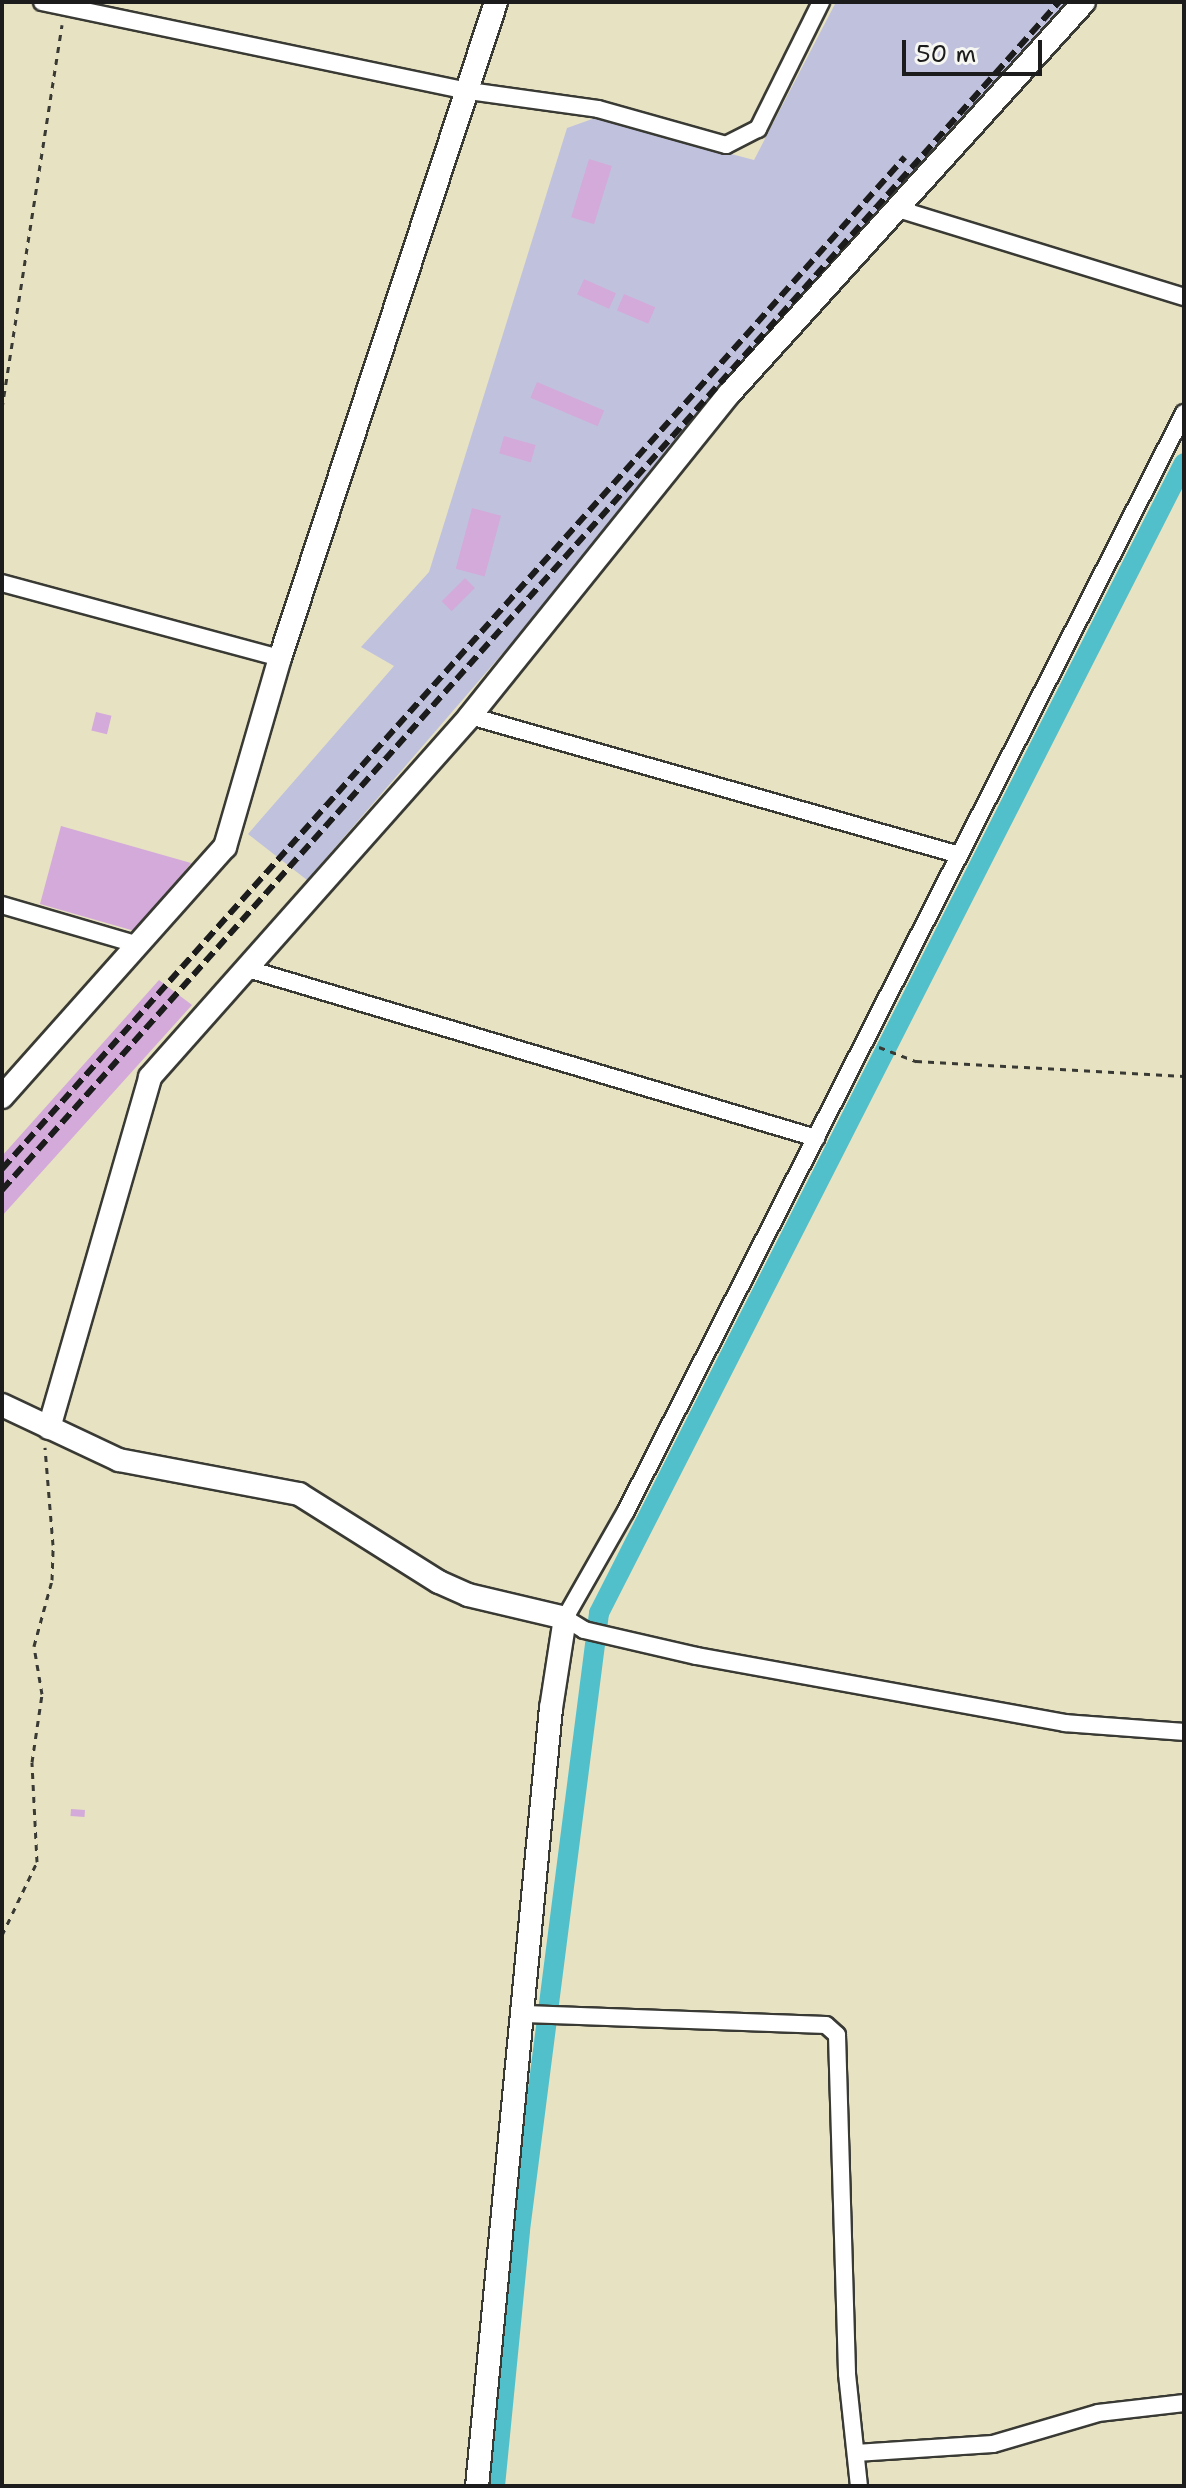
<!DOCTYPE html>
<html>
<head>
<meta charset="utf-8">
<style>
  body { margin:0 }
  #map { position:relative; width:1186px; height:2488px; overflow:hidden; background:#e7e2c2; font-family:"Shantell Sans",sans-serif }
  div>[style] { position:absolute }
  .industrial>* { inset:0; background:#c0c2dd }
  .canal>* { height:20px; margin:-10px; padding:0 10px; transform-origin:10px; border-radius:10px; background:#52c0ca }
  .building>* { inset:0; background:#d3aada; transform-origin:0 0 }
  .path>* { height:3px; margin-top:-1.5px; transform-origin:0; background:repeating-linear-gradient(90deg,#3a3a35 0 6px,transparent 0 12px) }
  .roads { filter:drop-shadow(2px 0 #3a3a35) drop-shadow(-2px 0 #3a3a35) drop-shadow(0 2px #3a3a35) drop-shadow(0 -2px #3a3a35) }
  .street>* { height:16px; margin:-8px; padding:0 8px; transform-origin:8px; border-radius:8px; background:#fff }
  .secondary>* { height:22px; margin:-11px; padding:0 11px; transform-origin:11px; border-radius:11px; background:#fff }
  .rail>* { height:6px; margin-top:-3px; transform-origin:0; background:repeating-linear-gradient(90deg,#1c1c1c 0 12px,transparent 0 18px) }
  span { translate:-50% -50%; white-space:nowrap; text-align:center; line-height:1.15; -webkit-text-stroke:6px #f6f6f2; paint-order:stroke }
  .frame { position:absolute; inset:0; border:4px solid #1c1c1c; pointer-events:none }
  .scale { position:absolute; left:902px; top:40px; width:140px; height:36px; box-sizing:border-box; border:4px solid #1c1c1c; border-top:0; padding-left:10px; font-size:24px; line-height:28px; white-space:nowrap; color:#1c1c1c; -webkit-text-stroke:6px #f6f6f2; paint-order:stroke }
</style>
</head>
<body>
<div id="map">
  <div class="industrial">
    <i style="clip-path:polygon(836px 2px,1087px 2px,844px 258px,307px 880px,248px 834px,394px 666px,361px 647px,429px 572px,567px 128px,595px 118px,754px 160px)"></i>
  </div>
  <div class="canal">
    <i style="left:495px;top:2486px;width:257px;rotate:-84.4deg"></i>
    <i style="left:520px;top:2230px;width:622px;rotate:-82.7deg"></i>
    <i style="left:599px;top:1613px;width:1290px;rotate:-63.04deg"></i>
  </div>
  <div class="building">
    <i style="left:589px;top:159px;width:24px;height:61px;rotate:17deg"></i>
    <i style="left:584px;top:279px;width:35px;height:17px;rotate:24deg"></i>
    <i style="left:624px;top:294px;width:34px;height:18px;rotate:23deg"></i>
    <i style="left:537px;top:382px;width:73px;height:17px;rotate:23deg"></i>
    <i style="left:504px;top:436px;width:33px;height:18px;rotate:16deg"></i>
    <i style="left:472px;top:508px;width:30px;height:63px;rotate:15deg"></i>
    <i style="left:465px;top:578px;width:14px;height:33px;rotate:45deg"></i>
    <i style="left:96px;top:712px;width:16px;height:19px;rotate:14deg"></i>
    <i style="clip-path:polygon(61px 826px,191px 863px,138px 932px,40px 904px)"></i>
    <i style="clip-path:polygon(159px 980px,192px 1005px,2px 1216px,2px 1156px)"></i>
    <i style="left:71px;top:1809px;width:14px;height:7px;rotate:4deg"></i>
  </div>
  <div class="path">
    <i style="left:2px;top:408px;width:388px;rotate:-81.1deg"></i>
    <i style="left:879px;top:1047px;width:40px;rotate:21deg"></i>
    <i style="left:916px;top:1061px;width:268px;rotate:3.2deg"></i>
    <i style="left:2px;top:1935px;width:81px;rotate:-64.4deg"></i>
    <i style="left:37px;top:1862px;width:100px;rotate:-92.9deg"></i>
    <i style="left:32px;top:1762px;width:69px;rotate:-81.6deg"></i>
    <i style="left:42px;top:1694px;width:49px;rotate:-99.5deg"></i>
    <i style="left:34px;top:1646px;width:68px;rotate:-74.7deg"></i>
    <i style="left:52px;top:1580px;width:35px;rotate:-88deg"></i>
    <i style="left:53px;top:1545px;width:98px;rotate:-94.7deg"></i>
  </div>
  <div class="roads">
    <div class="street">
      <i style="left:42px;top:2px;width:436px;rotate:11.8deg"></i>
      <i style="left:469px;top:91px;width:130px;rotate:7.9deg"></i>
      <i style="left:598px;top:109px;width:133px;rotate:15.7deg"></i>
      <i style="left:726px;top:145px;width:36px;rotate:-27deg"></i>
      <i style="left:758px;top:129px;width:142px;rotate:-63.6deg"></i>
      <i style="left:898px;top:209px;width:299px;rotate:17.1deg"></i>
      <i style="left:1184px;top:413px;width:1232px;rotate:116.94deg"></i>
      <i style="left:626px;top:1511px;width:123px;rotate:119.7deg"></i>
      <i style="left:565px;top:1618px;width:22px;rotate:32deg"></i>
      <i style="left:584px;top:1630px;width:116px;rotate:13deg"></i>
      <i style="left:697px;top:1656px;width:374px;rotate:10.3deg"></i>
      <i style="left:1065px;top:1723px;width:119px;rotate:4.3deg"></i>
      <i style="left:2px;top:583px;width:288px;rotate:15.1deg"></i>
      <i style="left:470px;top:716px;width:505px;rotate:15.85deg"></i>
      <i style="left:2px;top:905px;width:143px;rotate:16.3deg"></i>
      <i style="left:248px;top:969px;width:593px;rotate:16.57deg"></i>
      <i style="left:525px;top:2014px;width:301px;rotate:2.1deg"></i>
      <i style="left:826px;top:2025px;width:15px;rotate:42deg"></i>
      <i style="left:837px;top:2035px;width:339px;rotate:88.3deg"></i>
      <i style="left:847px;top:2374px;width:113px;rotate:83.9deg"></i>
      <i style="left:856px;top:2453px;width:137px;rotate:-3.8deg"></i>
      <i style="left:993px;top:2444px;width:109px;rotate:-16.4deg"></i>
      <i style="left:1098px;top:2413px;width:87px;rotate:-6.6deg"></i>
    </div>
    <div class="secondary">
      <i style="left:2px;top:1097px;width:335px;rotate:-48.3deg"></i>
      <i style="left:225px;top:847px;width:197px;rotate:-73.8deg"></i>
      <i style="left:280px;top:658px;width:691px;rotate:-71.77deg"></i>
      <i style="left:2px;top:1405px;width:129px;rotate:25.2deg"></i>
      <i style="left:119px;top:1460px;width:183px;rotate:10.7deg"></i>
      <i style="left:299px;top:1494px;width:165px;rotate:32.2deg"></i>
      <i style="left:439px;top:1582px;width:32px;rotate:24deg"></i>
      <i style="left:468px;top:1595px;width:100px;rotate:13.3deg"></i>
      <i style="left:565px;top:1618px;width:91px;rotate:98.8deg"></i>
      <i style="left:551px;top:1708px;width:782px;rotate:95.43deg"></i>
      <i style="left:49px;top:1428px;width:365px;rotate:-73.9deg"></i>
      <i style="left:150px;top:1077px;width:482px;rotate:-48.4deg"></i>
      <i style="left:470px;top:716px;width:415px;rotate:-51.2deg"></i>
      <i style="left:730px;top:393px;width:527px;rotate:-47.84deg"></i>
    </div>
  </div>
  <div class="rail">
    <i style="left:2px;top:1169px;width:1356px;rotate:-48.26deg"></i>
    <i style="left:2px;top:1190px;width:1590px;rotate:-48.34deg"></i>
  </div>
  <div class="frame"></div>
  <div class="scale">50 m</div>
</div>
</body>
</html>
